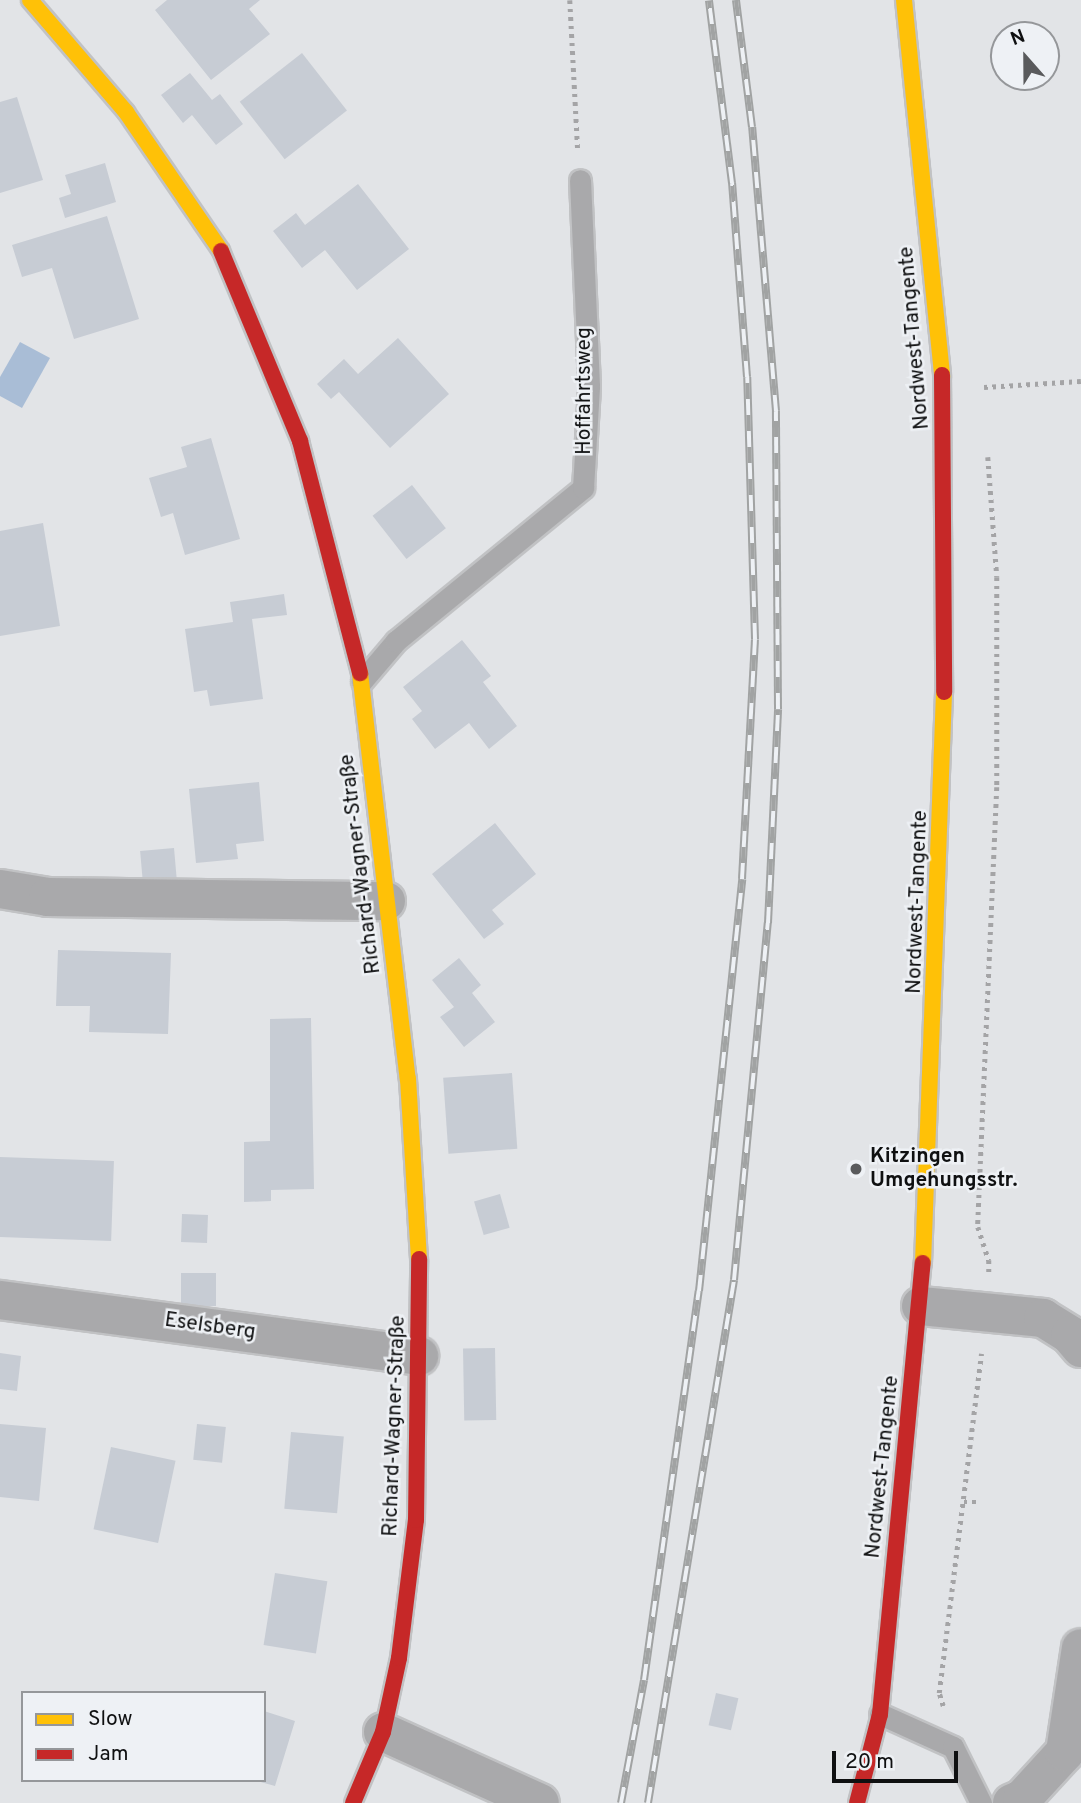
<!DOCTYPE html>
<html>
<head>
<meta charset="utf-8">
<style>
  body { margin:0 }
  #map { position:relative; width:1081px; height:1803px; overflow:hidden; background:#e2e4e7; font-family:Overpass,sans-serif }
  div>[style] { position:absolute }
  .water>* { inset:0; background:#a9bdd6 }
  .building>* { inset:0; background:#c7ccd4; transform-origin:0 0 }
  .path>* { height:4.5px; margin-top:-2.25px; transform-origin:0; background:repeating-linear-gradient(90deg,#a4a4a6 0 3.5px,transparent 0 8.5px) }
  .roads { filter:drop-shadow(2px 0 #c1c2c4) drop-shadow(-2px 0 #c1c2c4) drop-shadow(0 2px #c1c2c4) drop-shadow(0 -2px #c1c2c4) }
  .lane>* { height:21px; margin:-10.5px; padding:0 10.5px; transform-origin:10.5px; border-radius:10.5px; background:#a9a9ab }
  .street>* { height:38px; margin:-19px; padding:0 19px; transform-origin:19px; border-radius:19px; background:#a9a9ab }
  .slow>* { height:16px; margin:-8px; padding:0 8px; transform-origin:8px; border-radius:8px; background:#ffc107 }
  .jam>* { height:16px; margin:-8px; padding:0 8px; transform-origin:8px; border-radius:8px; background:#c62828 }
  .rail>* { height:8px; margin-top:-4px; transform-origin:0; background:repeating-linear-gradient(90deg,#eef1f5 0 16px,#a1a3a3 0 32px); box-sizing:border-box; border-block:2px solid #a1a3a3 }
  .dots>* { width:19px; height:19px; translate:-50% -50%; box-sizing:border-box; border:4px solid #eef1f5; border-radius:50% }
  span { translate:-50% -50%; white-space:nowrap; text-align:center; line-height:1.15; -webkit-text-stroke:5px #eef1f5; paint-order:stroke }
  .street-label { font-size:21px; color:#0f1011 }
  .poi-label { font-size:21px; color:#0f1011; font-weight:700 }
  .left { translate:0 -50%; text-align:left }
  .legend { position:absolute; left:21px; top:1691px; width:245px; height:91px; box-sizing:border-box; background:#eef1f5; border:2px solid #95979a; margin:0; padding:9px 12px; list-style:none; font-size:21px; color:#0f1011 }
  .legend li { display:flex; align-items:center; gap:14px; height:35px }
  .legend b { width:35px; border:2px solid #95979a }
  .north { position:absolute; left:990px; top:21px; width:70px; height:70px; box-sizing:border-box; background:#eef1f5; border:2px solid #95979a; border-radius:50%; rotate:339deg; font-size:19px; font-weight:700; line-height:28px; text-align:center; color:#0f1011 }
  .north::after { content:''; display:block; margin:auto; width:24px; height:32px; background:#595a5c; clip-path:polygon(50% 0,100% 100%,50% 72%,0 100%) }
  .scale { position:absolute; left:832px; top:1751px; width:126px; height:32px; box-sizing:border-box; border:4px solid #0f1011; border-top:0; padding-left:9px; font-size:21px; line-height:24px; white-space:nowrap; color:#0f1011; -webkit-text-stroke:5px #eef1f5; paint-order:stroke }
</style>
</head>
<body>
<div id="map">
  <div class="water">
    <i style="clip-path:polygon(20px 342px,50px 358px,22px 408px,0 396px,0 377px)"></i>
  </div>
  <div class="building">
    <i style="clip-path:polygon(167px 0,260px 0,249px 9px,270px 34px,211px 80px,155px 10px)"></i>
    <i style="left:302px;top:53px;width:73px;height:79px;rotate:52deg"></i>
    <i style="clip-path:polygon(190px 73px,212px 100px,220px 94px,243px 124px,216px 145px,192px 115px,183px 123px,161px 95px)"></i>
    <i style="clip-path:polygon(17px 97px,43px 180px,0 193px,0 102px)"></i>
    <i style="clip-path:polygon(105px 163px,116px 202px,65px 218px,59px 198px,71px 194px,65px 175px)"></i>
    <i style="clip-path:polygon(358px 184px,409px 249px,357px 290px,325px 250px,302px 268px,273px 231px,296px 213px,305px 225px)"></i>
    <i style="clip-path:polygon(107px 216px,139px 319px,74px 339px,52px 268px,22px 277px,12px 245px)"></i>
    <i style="clip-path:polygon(398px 338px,449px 394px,390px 448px,339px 392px,331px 399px,317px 384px,344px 359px,358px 374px)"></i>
    <i style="clip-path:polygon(211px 438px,240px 539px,185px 555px,173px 513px,161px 517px,149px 478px,187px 467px,181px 447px)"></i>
    <i style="left:412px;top:485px;width:55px;height:50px;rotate:52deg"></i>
    <i style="clip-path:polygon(43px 523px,60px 626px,0 636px,0 531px)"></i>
    <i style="clip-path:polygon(284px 594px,287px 615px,252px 619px,263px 699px,210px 706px,207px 690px,194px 692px,185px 629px,233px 622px,230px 602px)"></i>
    <i style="clip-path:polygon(462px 640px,491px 676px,483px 682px,517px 726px,489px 749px,469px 723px,435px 749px,412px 719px,422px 711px,403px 687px)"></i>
    <i style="clip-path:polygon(259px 782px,264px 841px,236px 844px,238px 859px,196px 863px,189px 789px)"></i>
    <i style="clip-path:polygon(495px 823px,536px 874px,492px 910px,504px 924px,484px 939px,432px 874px)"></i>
    <i style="left:174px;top:848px;width:34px;height:34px;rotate:85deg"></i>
    <i style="clip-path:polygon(58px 950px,171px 953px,168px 1034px,89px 1032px,90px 1006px,56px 1006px)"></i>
    <i style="clip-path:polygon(459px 958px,481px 985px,472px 993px,495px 1022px,464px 1047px,440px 1017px,454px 1007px,432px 980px)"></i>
    <i style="clip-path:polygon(311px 1018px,314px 1189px,271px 1190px,271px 1201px,244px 1202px,244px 1142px,270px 1141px,270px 1019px)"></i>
    <i style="left:512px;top:1073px;width:76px;height:69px;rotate:86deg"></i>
    <i style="left:0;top:1157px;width:114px;height:80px;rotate:2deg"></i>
    <i style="left:500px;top:1194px;width:35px;height:27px;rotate:74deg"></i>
    <i style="left:182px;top:1214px;width:26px;height:28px;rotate:2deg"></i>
    <i style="left:181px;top:1273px;width:35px;height:33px"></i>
    <i style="left:495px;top:1348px;width:72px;height:32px;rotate:89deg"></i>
    <i style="clip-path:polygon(0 1353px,21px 1356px,17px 1391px,0 1389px)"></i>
    <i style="clip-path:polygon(0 1424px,46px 1428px,39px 1501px,0 1497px)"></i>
    <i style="left:197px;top:1424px;width:29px;height:36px;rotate:6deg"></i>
    <i style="left:291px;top:1432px;width:53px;height:77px;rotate:5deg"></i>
    <i style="left:111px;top:1447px;width:66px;height:84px;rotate:12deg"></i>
    <i style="left:275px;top:1573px;width:53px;height:73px;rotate:9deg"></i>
    <i style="left:716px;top:1693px;width:23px;height:33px;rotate:13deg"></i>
    <i style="clip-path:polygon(264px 1711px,295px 1721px,275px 1786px,257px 1781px,264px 1780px)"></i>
  </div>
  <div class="path">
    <i style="left:570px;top:0;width:151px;rotate:87deg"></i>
    <i style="left:984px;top:387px;width:97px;rotate:-3.5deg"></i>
    <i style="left:988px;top:457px;width:120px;rotate:85.7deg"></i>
    <i style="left:997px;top:577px;width:210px;rotate:90deg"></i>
    <i style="left:997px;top:787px;width:440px;rotate:92.5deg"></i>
    <i style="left:978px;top:1227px;width:35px;rotate:72deg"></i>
    <i style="left:989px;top:1260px;width:12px;rotate:90deg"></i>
    <i style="left:964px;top:1502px;width:16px"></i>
    <i style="left:943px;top:1706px;width:14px;rotate:-107deg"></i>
    <i style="left:939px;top:1693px;width:342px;rotate:-82.9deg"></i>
  </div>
  <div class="roads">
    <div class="lane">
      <i style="left:362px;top:681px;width:52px;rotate:-49.6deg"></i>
      <i style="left:396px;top:641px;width:242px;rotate:-39.3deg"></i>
      <i style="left:583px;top:488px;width:102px;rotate:-86.6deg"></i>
      <i style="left:589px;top:386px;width:206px;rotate:-92.5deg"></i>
      <i style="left:880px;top:1714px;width:80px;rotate:24.3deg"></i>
      <i style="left:953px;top:1747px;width:63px;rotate:63.4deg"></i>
    </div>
    <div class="street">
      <i style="left:0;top:889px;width:49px;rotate:9.5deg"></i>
      <i style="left:48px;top:897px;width:338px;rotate:0.7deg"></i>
      <i style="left:0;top:1300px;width:423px;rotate:7.6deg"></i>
      <i style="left:921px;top:1306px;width:123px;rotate:5.6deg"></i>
      <i style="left:1043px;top:1318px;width:32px;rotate:32deg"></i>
      <i style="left:1070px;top:1335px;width:17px;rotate:50deg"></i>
      <i style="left:383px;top:1732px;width:172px;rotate:24.3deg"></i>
      <i style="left:1012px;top:1803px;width:11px;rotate:-22deg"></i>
      <i style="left:1022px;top:1799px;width:64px;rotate:-47.5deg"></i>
      <i style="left:1065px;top:1752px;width:105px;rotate:-81.3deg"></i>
    </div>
    <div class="slow">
      <i style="left:30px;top:0;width:148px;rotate:49.4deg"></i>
      <i style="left:126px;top:112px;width:168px;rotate:55.6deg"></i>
      <i style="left:904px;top:0;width:377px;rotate:84.2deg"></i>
      <i style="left:360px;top:673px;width:409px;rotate:83.3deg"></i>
      <i style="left:408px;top:1079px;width:180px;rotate:86.5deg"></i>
      <i style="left:923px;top:1263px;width:571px;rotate:-87.89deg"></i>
    </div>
    <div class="jam">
      <i style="left:221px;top:251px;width:206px;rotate:67.4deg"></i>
      <i style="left:300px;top:441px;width:240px;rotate:75.5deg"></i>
      <i style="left:942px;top:375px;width:317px;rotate:89.6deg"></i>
      <i style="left:353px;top:1803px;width:77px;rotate:-67.1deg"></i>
      <i style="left:383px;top:1732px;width:76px;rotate:-77.8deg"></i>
      <i style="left:399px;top:1658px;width:139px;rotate:-83deg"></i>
      <i style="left:416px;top:1520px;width:261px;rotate:-89.3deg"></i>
      <i style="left:857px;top:1803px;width:92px;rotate:-75.5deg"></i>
      <i style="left:880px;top:1714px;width:453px;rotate:-84.6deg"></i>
    </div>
  </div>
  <div class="rail">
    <i style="left:621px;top:1803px;width:125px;rotate:-79.4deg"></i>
    <i style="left:644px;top:1680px;width:393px;rotate:-82deg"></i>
    <i style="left:699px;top:1291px;width:414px;rotate:-84deg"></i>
    <i style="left:742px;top:879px;width:240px;rotate:-86.9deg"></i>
    <i style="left:755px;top:639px;width:262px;rotate:-91.7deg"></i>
    <i style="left:747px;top:377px;width:195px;rotate:-94.4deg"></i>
    <i style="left:732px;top:183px;width:184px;rotate:-97.2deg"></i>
    <i style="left:648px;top:1803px;width:530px;rotate:-80.66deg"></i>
    <i style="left:734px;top:1280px;width:359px;rotate:-84.6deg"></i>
    <i style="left:768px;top:923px;width:214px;rotate:-87.3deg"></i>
    <i style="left:778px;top:709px;width:298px;rotate:-90.4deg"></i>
    <i style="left:776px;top:411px;width:285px;rotate:-94.8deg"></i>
    <i style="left:752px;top:127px;width:128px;rotate:-97.2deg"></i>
  </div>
  <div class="dots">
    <i style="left:856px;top:1169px;background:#595a5c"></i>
  </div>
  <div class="street-label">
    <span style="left:915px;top:338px;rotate:-95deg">Nordwest-Tangente</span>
    <span style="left:585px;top:391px;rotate:-90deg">Hoffahrtsweg</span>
    <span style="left:361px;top:864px;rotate:-97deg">Richard-Wagner-Straße</span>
    <span style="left:918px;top:902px;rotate:-88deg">Nordwest-Tangente</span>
    <span style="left:210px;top:1327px;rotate:8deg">Eselsberg</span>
    <span style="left:395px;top:1426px;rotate:-88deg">Richard-Wagner-Straße</span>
    <span style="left:883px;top:1467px;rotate:-84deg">Nordwest-Tangente</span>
  </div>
  <div class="poi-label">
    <span class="left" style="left:870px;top:1169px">Kitzingen<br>Umgehungsstr.</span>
  </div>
  <ul class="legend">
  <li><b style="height:9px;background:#ffc107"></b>Slow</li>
  <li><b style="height:9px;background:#c62828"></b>Jam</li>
  </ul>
  <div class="north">N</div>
  <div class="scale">20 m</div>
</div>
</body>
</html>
